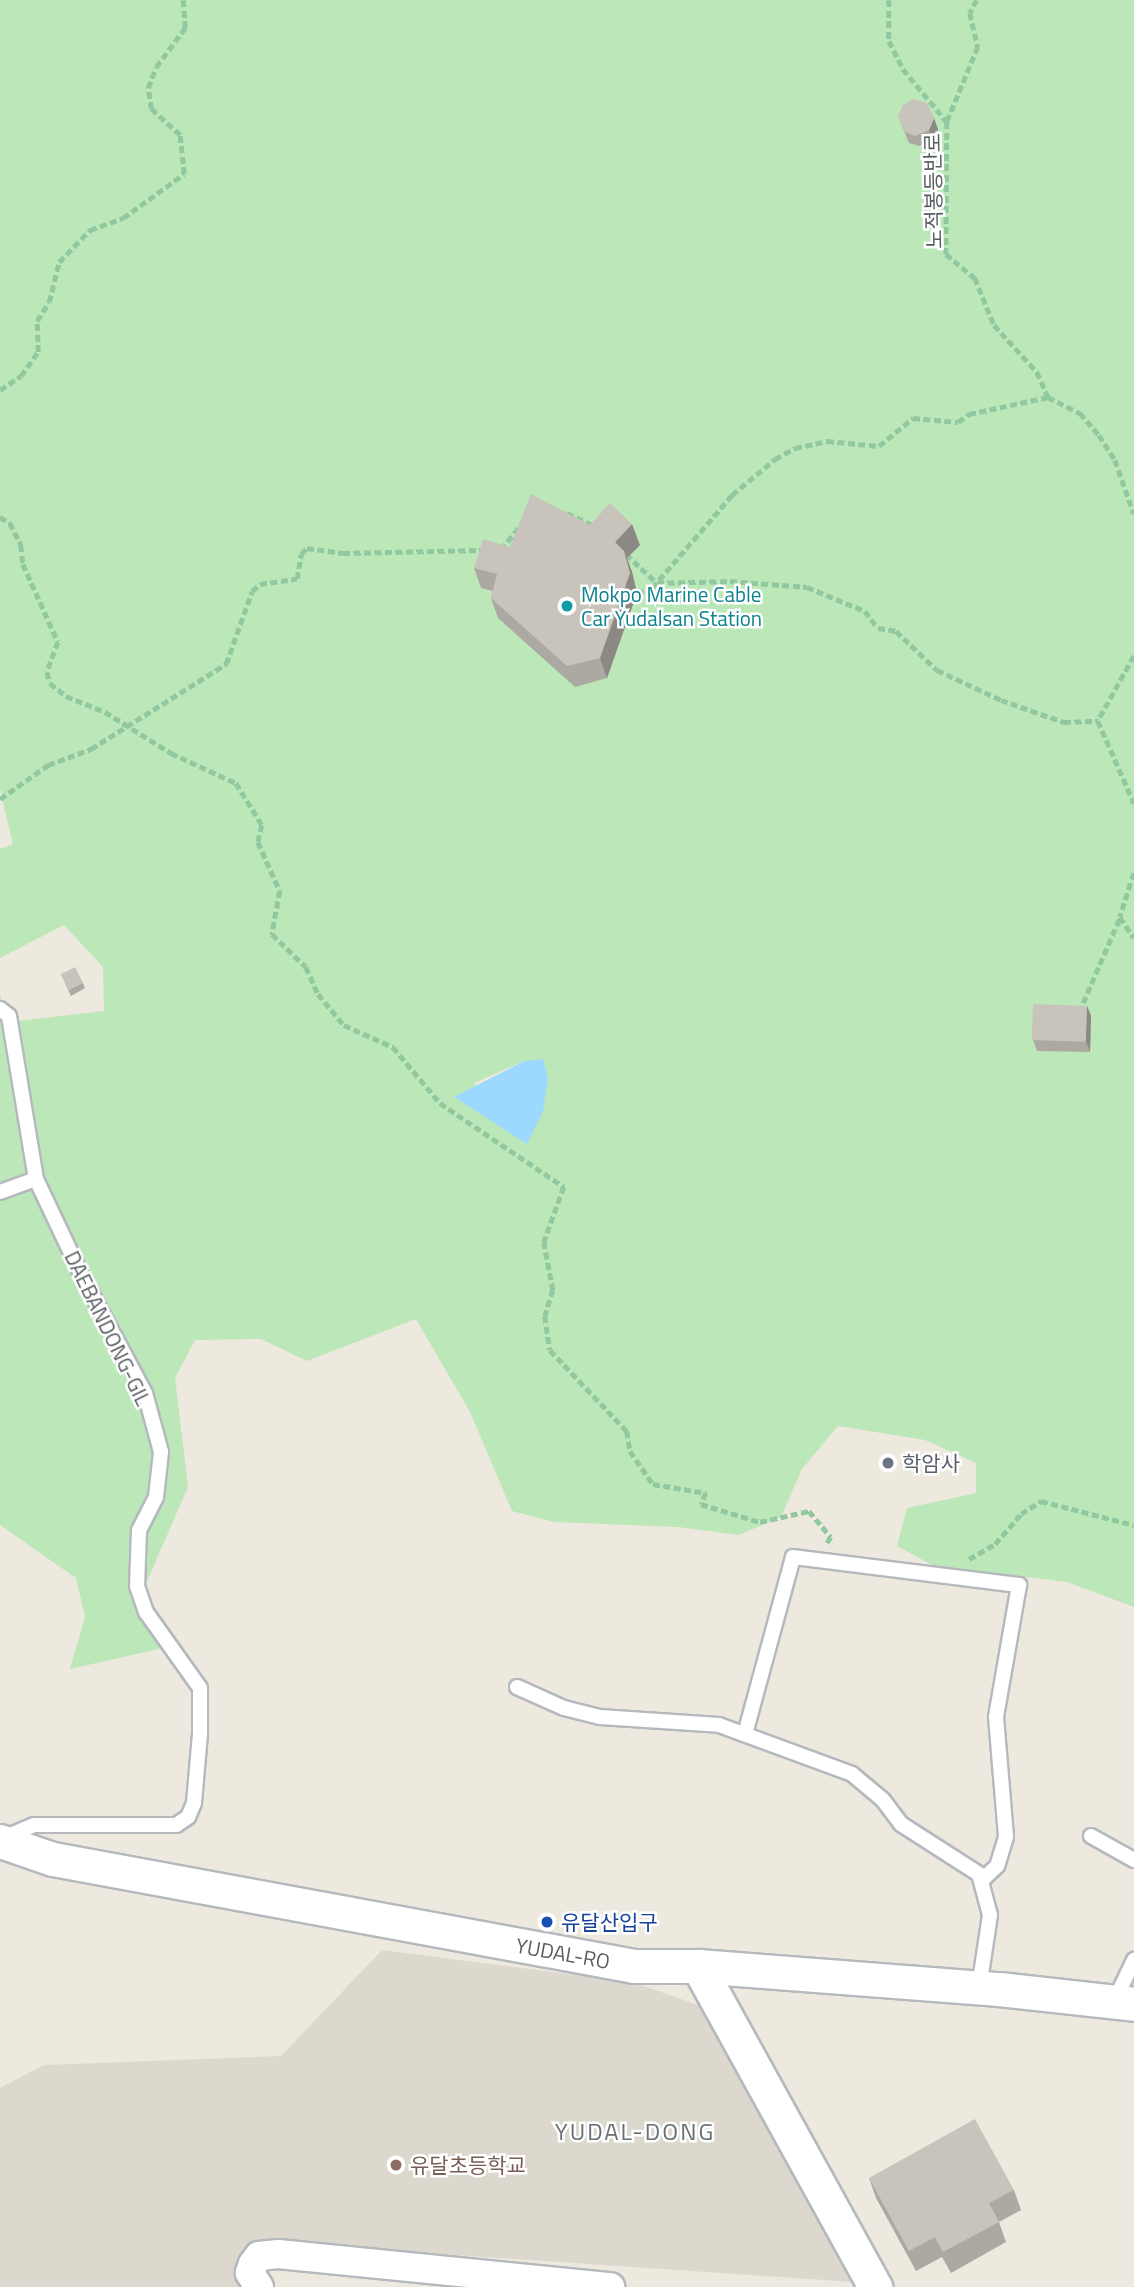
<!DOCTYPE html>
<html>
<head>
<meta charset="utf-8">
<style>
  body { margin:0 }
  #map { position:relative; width:1134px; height:2287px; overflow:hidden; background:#ede9df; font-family:"Titillium Web","Noto Sans KR",sans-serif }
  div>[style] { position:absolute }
  .education>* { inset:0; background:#dcd8ce }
  .green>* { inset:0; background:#bbe7b9 }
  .water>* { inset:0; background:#9dd9ff }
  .path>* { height:4.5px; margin-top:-2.25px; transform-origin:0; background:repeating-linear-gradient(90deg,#92c89f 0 7px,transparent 0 10.5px) }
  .roads { filter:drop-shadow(2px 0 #b5b9be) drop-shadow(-2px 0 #b5b9be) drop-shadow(0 2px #b5b9be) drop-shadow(0 -2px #b5b9be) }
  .service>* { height:14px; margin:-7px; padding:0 7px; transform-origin:7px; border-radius:7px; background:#fff }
  .minor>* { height:28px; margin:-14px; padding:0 14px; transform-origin:14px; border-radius:14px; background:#fff }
  .tertiary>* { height:33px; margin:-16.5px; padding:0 16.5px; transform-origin:16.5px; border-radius:16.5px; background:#fff }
  .wall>* { inset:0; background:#aca9a2 }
  .shaded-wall>* { inset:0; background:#8c8984 }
  .building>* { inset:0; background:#c8c4bc; transform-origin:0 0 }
  .dots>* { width:19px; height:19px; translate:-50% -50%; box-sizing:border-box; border:4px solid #fff; border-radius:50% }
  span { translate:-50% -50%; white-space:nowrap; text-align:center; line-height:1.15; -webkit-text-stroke:5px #fff; paint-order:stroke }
  .street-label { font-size:21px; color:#585d62 }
  .culture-label { font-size:21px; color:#0d838f }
  .left { translate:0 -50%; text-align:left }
  .worship-label { font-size:21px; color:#5b616d }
  .transit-label { font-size:21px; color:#164399 }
  .education-label { font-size:21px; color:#785e54 }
  .quarter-label { font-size:24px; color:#696f74; letter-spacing:2px }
</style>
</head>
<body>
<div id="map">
  <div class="education">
    <i style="clip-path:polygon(382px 1950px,632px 1982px,698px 2005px,844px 2252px,854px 2282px,265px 2242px,243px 2250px,236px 2271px,241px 2287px,0 2287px,0 2088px,44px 2065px,281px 2056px)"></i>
  </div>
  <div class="green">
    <i style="clip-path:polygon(evenodd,0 0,1134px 0,1134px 1607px,1067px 1582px,934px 1566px,897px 1546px,907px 1508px,976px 1493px,976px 1463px,925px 1440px,838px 1426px,802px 1469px,781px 1517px,739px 1535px,678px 1527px,554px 1522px,512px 1511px,470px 1412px,416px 1319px,307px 1361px,261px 1339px,195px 1340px,175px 1378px,188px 1487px,145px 1586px,163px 1648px,70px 1669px,85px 1617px,76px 1578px,0 1525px,0 995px,10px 1022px,104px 1011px,103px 967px,64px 925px,0 958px,0 849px,13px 844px,0 790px,0 0,524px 1061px,527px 1144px,474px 1083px,524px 1061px)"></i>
  </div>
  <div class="water">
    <i style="clip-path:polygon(543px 1059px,548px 1078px,543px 1112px,527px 1144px,454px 1097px,524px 1061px)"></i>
  </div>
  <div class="path">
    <i style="left:889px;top:0;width:41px;rotate:90deg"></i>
    <i style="left:889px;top:41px;width:31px;rotate:63deg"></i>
    <i style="left:903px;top:69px;width:69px;rotate:50.3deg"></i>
    <i style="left:977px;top:0;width:15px;rotate:118deg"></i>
    <i style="left:970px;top:13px;width:35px;rotate:77deg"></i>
    <i style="left:978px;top:47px;width:81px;rotate:112.5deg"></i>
    <i style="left:947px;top:122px;width:132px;rotate:90.4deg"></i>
    <i style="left:946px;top:254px;width:38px;rotate:40deg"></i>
    <i style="left:975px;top:278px;width:51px;rotate:68deg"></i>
    <i style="left:994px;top:325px;width:64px;rotate:47.5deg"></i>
    <i style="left:1037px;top:372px;width:27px;rotate:66deg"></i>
    <i style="left:0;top:390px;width:25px;rotate:-34deg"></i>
    <i style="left:21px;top:376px;width:29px;rotate:-55deg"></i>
    <i style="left:38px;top:352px;width:31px;rotate:-92deg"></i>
    <i style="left:37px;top:321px;width:22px;rotate:-58deg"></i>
    <i style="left:49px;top:302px;width:41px;rotate:-76deg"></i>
    <i style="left:59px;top:262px;width:45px;rotate:-45.9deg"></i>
    <i style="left:90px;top:230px;width:35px;rotate:-20deg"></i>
    <i style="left:123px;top:218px;width:75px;rotate:-35.8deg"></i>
    <i style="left:184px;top:174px;width:39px;rotate:-96deg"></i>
    <i style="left:180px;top:135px;width:39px;rotate:-138deg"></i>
    <i style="left:151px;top:109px;width:21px;rotate:-98deg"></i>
    <i style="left:148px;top:88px;width:22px;rotate:-69deg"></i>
    <i style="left:156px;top:67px;width:49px;rotate:-53.4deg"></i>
    <i style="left:185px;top:28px;width:28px;rotate:-94deg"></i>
    <i style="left:567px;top:513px;width:29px;rotate:25deg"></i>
    <i style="left:0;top:517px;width:12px;rotate:31deg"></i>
    <i style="left:10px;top:523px;width:25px;rotate:63deg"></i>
    <i style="left:21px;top:545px;width:19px;rotate:84deg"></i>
    <i style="left:23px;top:564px;width:85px;rotate:65.8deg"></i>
    <i style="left:58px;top:642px;width:32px;rotate:110deg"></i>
    <i style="left:47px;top:672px;width:11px;rotate:75deg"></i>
    <i style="left:50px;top:683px;width:21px;rotate:39deg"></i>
    <i style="left:66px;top:696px;width:42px;rotate:22.3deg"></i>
    <i style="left:105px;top:712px;width:78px;rotate:31.8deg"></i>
    <i style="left:171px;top:753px;width:72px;rotate:24.8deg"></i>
    <i style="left:236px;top:783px;width:49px;rotate:58.2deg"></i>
    <i style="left:262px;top:825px;width:17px;rotate:103deg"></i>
    <i style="left:258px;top:842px;width:54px;rotate:65.8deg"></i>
    <i style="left:280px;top:891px;width:44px;rotate:100.5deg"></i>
    <i style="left:272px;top:934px;width:47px;rotate:44.1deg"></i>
    <i style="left:306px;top:967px;width:30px;rotate:66deg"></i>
    <i style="left:318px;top:994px;width:40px;rotate:50deg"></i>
    <i style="left:344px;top:1025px;width:54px;rotate:24.2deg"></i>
    <i style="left:393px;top:1047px;width:73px;rotate:50deg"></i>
    <i style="left:440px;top:1103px;width:150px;rotate:34.1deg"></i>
    <i style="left:564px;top:1187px;width:59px;rotate:110deg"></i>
    <i style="left:544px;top:1242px;width:49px;rotate:79.4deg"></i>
    <i style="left:553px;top:1290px;width:27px;rotate:107deg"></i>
    <i style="left:545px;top:1316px;width:34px;rotate:82deg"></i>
    <i style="left:550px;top:1350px;width:112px;rotate:46.5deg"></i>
    <i style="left:627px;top:1431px;width:20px;rotate:81deg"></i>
    <i style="left:630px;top:1451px;width:40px;rotate:55.1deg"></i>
    <i style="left:653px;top:1484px;width:54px;rotate:9.6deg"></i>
    <i style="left:706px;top:1493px;width:12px;rotate:114deg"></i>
    <i style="left:701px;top:1504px;width:62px;rotate:17deg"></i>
    <i style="left:760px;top:1522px;width:50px;rotate:-12.7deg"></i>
    <i style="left:809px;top:1511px;width:34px;rotate:50deg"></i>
    <i style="left:831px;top:1537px;width:9px;rotate:122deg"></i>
    <i style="left:501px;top:550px;width:33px;rotate:-52deg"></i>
    <i style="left:626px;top:554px;width:42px;rotate:43.1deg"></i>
    <i style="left:657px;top:583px;width:73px;rotate:-1.6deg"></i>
    <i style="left:730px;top:581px;width:77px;rotate:4.5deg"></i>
    <i style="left:807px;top:587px;width:63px;rotate:22.5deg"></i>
    <i style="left:865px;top:611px;width:21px;rotate:53deg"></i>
    <i style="left:878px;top:628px;width:18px;rotate:9deg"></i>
    <i style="left:896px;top:631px;width:57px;rotate:43.6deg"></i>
    <i style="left:937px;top:670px;width:71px;rotate:25.1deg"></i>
    <i style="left:1001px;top:700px;width:67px;rotate:19.2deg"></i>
    <i style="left:1064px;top:722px;width:34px;rotate:-2deg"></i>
    <i style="left:637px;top:593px;width:16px;rotate:-18deg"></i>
    <i style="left:652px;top:588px;width:123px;rotate:-49.3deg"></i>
    <i style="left:732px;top:495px;width:56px;rotate:-39.9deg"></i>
    <i style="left:775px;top:459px;width:23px;rotate:-29deg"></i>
    <i style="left:795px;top:448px;width:33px;rotate:-12deg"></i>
    <i style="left:827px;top:441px;width:52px;rotate:5.5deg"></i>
    <i style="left:879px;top:446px;width:44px;rotate:-39.5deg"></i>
    <i style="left:913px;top:418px;width:45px;rotate:5.1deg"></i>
    <i style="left:958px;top:422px;width:14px;rotate:-36deg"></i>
    <i style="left:969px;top:414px;width:81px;rotate:-12.1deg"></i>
    <i style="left:1048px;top:397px;width:36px;rotate:27deg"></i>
    <i style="left:1080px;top:413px;width:29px;rotate:49deg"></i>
    <i style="left:1099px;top:435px;width:30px;rotate:57deg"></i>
    <i style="left:1115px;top:460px;width:57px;rotate:70.6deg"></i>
    <i style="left:1134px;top:656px;width:74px;rotate:119deg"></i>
    <i style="left:1098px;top:721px;width:90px;rotate:66.3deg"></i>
    <i style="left:0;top:799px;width:59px;rotate:-35.3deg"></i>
    <i style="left:48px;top:765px;width:46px;rotate:-20.4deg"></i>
    <i style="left:91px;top:749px;width:160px;rotate:-32.2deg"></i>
    <i style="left:226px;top:664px;width:77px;rotate:-70.4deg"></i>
    <i style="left:252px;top:591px;width:11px;rotate:-41deg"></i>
    <i style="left:260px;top:584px;width:37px;rotate:-8deg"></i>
    <i style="left:297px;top:579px;width:25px;rotate:-81deg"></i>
    <i style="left:301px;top:554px;width:8px;rotate:-45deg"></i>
    <i style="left:307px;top:548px;width:36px;rotate:8deg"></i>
    <i style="left:343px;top:553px;width:139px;rotate:-1.2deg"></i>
    <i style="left:1134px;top:873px;width:46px;rotate:107.7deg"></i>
    <i style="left:1120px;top:917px;width:25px;rotate:56deg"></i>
    <i style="left:1083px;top:1003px;width:94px;rotate:-66.7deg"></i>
    <i style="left:969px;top:1559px;width:30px;rotate:-30deg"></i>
    <i style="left:995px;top:1544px;width:40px;rotate:-49deg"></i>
    <i style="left:1021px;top:1514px;width:24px;rotate:-33deg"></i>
    <i style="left:1041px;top:1501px;width:96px;rotate:14.5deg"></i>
  </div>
  <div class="roads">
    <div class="service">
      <i style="left:0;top:1009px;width:11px;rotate:38deg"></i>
      <i style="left:9px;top:1016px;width:165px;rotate:80.6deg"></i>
      <i style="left:36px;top:1179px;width:103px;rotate:64.7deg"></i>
      <i style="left:80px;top:1272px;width:137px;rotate:61.8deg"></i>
      <i style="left:145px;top:1393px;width:61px;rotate:74.8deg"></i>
      <i style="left:161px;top:1452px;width:45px;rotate:96.3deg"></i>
      <i style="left:156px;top:1497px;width:37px;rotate:117deg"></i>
      <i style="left:139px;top:1530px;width:56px;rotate:92deg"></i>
      <i style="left:137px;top:1586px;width:28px;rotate:71deg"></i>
      <i style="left:146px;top:1612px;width:93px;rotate:54.6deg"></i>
      <i style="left:200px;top:1688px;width:46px;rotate:90deg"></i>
      <i style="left:200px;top:1734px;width:69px;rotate:95deg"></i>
      <i style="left:194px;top:1803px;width:15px;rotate:113deg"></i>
      <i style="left:188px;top:1817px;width:14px;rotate:146deg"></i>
      <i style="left:176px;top:1825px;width:142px;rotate:180deg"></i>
      <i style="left:34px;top:1825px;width:30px;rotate:157deg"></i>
      <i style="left:0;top:1192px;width:38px;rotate:-20deg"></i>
      <i style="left:517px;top:1687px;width:51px;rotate:24.1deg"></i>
      <i style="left:564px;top:1708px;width:37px;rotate:14deg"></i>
      <i style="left:600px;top:1717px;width:119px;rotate:3.8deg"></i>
      <i style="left:719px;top:1725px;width:142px;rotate:20.2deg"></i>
      <i style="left:852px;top:1774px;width:40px;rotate:40deg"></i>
      <i style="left:883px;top:1800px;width:30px;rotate:53deg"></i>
      <i style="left:901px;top:1824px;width:93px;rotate:32.7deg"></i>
      <i style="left:979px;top:1874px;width:42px;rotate:75deg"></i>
      <i style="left:990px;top:1915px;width:74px;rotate:98.6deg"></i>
      <i style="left:745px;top:1734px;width:183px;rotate:-74.8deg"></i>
      <i style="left:793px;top:1557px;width:228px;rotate:7.1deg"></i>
      <i style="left:1019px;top:1585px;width:134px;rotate:99.9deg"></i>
      <i style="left:996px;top:1717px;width:120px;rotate:85.2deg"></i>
      <i style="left:1006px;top:1837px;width:30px;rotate:107deg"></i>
      <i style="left:997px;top:1866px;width:21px;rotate:137deg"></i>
      <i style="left:1091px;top:1836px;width:49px;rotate:29.2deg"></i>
      <i style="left:1114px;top:2002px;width:47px;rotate:-64.5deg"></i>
    </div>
    <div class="minor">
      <i style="left:259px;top:2287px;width:17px;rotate:-123deg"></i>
      <i style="left:250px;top:2273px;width:9px;rotate:-72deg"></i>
      <i style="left:253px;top:2264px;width:10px;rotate:-53deg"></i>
      <i style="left:259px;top:2256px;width:19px;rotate:-6deg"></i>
      <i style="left:278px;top:2254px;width:334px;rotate:5.7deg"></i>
    </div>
    <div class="tertiary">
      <i style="left:0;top:1841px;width:56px;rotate:18.8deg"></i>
      <i style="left:53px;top:1859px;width:591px;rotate:10.43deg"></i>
      <i style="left:634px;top:1966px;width:64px"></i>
      <i style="left:698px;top:1966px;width:302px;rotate:4.4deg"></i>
      <i style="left:999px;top:1989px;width:136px;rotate:6.3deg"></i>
      <i style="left:698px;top:1966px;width:367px;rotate:61.1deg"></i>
    </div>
  </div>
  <div class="wall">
    <i style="clip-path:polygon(898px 116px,938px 129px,933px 141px,919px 146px,909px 143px)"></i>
    <i style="clip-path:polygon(640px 545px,627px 558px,632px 572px,637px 593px,607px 678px,575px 687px,498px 618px,491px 598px,493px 591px,481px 588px,474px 568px,510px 547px)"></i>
    <i style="clip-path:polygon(61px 974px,83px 983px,85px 988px,71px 996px)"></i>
    <i style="clip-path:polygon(1087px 1006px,1091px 1016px,1090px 1052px,1037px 1051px,1033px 1040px)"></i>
    <i style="clip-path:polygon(869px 2178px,1014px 2190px,1021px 2210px,999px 2222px,1006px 2242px,951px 2273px,942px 2257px,916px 2271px,876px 2198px)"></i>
  </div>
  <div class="shaded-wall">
    <i style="clip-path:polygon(934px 118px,938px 129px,933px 141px,929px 130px)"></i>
    <i style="clip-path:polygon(632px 524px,640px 545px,627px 558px,632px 572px,637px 593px,607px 678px,600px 658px,615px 542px)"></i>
    <i style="clip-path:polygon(1087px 1006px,1091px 1016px,1090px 1052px,1086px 1041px)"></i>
  </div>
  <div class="building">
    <i style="clip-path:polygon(914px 99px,927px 103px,934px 118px,929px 130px,915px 136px,905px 132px,898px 116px,903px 105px)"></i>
    <i style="clip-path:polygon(531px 494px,590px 525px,610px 503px,632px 524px,615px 542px,624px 551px,630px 573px,600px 658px,567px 666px,491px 598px,497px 574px,474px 568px,483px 539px,510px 547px)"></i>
    <i style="left:75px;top:967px;width:18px;height:16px;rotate:63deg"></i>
    <i style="left:1033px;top:1004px;width:54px;height:36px;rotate:2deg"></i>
    <i style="clip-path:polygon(975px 2119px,1014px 2190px,989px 2203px,999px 2222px,943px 2252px,935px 2237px,909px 2251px,869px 2178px)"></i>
  </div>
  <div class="dots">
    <i style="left:567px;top:606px;background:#0f9aa8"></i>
    <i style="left:888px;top:1463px;background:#6b7280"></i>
    <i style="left:547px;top:1922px;background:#1a4fb4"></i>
    <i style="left:396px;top:2165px;background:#8d6e63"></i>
  </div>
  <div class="street-label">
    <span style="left:933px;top:191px;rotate:-91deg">노적봉등반로</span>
    <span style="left:108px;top:1328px;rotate:64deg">DAEBANDONG-GIL</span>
    <span style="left:563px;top:1953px;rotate:10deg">YUDAL-RO</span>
  </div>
  <div class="culture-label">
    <span class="left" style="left:581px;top:606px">Mokpo Marine Cable<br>Car Yudalsan Station</span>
  </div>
  <div class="worship-label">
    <span class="left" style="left:902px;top:1463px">학암사</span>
  </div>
  <div class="transit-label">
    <span class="left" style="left:561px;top:1922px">유달산입구</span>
  </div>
  <div class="education-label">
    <span class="left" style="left:410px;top:2165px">유달초등학교</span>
  </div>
  <div class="quarter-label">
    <span style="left:635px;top:2132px">YUDAL-DONG</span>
  </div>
</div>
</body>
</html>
